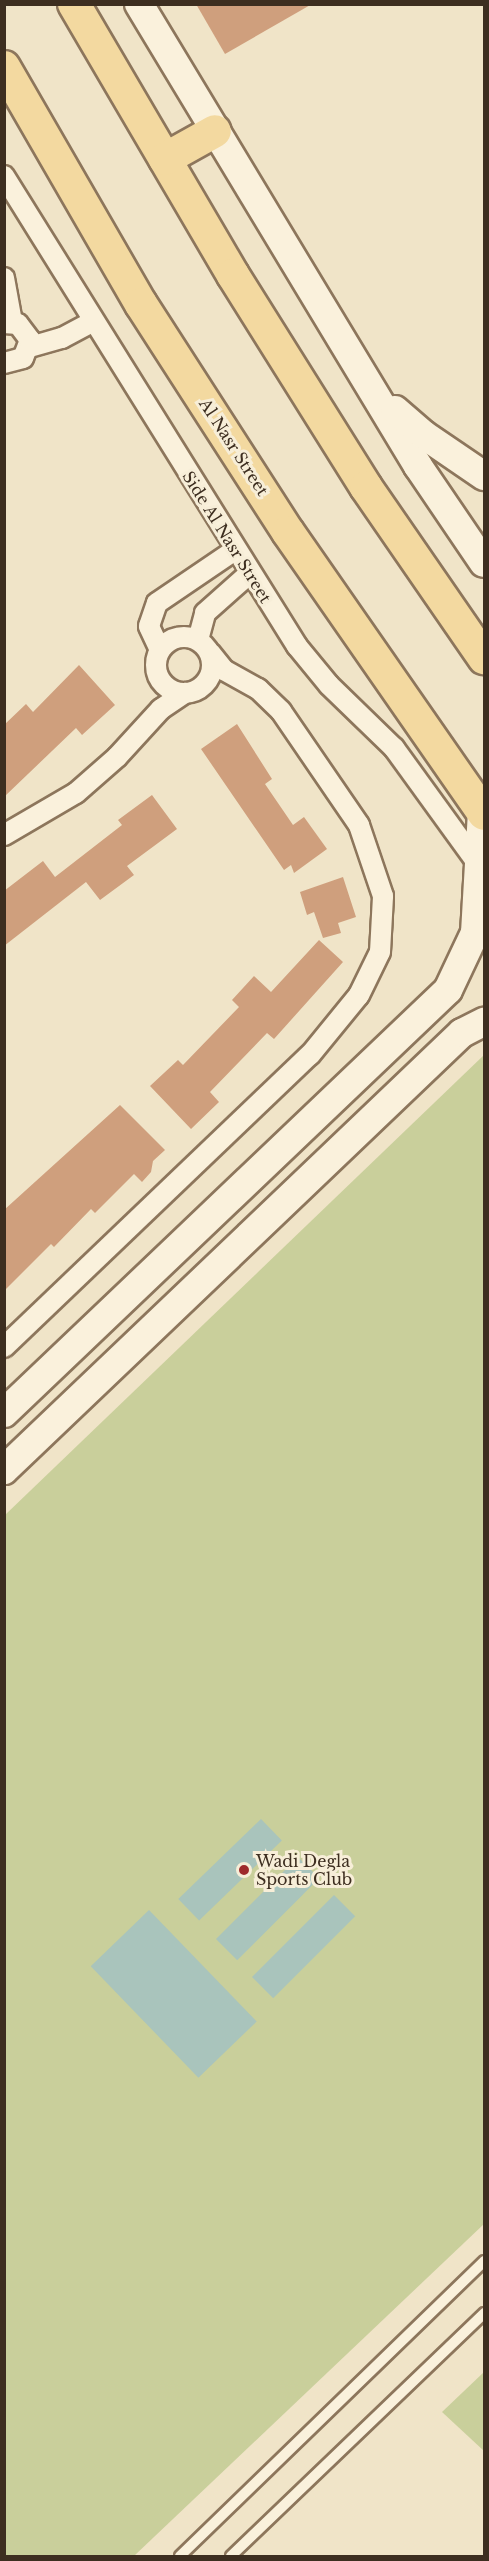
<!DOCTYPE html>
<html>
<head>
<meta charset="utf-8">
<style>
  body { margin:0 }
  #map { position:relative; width:489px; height:2561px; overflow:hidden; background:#f0e4c8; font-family:"Libre Baskerville",serif }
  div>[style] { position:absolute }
  .green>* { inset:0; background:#c9cf9b }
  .water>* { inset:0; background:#a9c4bc; transform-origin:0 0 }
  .building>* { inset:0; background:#cf9f7d }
  .roads { filter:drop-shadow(2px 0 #8d765c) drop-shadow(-2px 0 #8d765c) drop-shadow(0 2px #8d765c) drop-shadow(0 -2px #8d765c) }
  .lane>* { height:10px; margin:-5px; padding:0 5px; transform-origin:5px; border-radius:5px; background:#faf1dc }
  .street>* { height:20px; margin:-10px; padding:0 10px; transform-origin:10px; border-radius:10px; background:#faf1dc }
  .street>.ring { margin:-10px; padding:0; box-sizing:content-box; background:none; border:20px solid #faf1dc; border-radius:50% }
  .secondary>* { height:28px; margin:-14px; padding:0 14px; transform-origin:14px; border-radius:14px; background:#faf1dc }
  .primary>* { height:32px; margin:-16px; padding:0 16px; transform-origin:16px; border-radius:16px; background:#f3d9a0 }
  .dots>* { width:16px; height:16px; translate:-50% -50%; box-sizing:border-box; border:3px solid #f7eed8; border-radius:50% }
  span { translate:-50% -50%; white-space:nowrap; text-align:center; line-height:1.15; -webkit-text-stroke:6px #f7eed8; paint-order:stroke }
  .street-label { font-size:16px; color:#3d2e20 }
  .poi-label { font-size:16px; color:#3d2e20 }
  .left { translate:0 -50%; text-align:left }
  .frame { position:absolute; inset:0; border:6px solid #3d2e20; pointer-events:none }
</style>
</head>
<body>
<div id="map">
  <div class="green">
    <i style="clip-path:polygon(484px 1055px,484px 2224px,134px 2556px,5px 2556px,5px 1515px)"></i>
    <i style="clip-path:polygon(484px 2372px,484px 2451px,442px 2412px)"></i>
  </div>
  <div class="water">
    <i style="left:261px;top:1819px;width:30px;height:115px;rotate:46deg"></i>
    <i style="left:298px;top:1857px;width:30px;height:116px;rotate:45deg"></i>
    <i style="left:334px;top:1895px;width:30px;height:116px;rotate:45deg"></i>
    <i style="left:149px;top:1910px;width:155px;height:81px;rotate:46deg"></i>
  </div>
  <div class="building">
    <i style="clip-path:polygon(196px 4px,312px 4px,225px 54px)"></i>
    <i style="clip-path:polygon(79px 665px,115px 705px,82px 735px,76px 728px,4px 797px,4px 725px,26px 704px,33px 712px)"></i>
    <i style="clip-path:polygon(237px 724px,272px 779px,265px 784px,293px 825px,304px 817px,327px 849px,294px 873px,291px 865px,284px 870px,201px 749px)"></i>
    <i style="clip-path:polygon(152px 795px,177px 829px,127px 866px,134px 875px,100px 900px,86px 882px,4px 946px,4px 891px,43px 861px,55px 877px,122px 825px,118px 820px)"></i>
    <i style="clip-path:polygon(343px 877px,356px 917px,338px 923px,341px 933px,323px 938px,314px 912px,307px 915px,300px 892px)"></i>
    <i style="clip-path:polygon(319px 940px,343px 962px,274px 1039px,267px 1033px,210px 1092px,219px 1102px,191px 1129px,150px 1086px,178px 1060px,183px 1065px,239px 1007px,232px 1000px,254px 976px,271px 992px)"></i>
    <i style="clip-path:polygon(120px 1105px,165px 1150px,153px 1161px,151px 1172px,142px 1182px,134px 1174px,95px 1213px,91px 1209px,54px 1247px,51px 1244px,4px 1291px,4px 1210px)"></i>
  </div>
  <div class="roads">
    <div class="lane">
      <i style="left:180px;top:2556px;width:424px;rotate:-44.1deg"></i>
      <i style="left:231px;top:2556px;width:351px;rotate:-43.8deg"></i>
    </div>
    <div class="street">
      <i style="left:4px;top:176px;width:554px;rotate:58.06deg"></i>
      <i style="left:297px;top:646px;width:50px;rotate:50.6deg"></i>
      <i style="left:329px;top:685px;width:91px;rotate:44.1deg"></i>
      <i style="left:394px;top:748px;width:148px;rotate:54.1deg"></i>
      <i style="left:4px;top:278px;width:45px;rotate:79.7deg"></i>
      <i style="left:4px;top:323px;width:14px;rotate:4deg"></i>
      <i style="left:18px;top:324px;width:20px;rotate:53deg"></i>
      <i style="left:30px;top:340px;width:19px;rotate:111deg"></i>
      <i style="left:23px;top:358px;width:20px;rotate:165deg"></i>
      <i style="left:30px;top:347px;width:33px;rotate:-16deg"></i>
      <i style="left:62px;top:338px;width:34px;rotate:-28deg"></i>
      <i class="ring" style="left:156px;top:637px;width:36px;height:36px"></i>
      <i style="left:198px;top:640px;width:28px;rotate:-75deg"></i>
      <i style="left:205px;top:613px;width:60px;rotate:-41.6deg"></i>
      <i style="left:160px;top:650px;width:26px;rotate:-115deg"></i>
      <i style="left:149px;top:626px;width:24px;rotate:-71deg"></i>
      <i style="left:157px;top:603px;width:94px;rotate:-34.2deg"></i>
      <i style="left:4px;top:835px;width:83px;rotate:-30.3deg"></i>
      <i style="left:76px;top:793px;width:55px;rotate:-41.3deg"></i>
      <i style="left:117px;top:757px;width:65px;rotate:-47.5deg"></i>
      <i style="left:161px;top:709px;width:29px;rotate:-34deg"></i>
      <i style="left:4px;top:1347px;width:423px;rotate:-43.7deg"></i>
      <i style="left:310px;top:1055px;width:77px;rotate:-50.8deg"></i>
      <i style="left:359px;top:995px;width:48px;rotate:-64deg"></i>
      <i style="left:380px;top:952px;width:56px;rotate:-86.9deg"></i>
      <i style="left:383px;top:896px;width:75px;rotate:-108.7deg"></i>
      <i style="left:359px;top:825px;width:138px;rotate:-124.4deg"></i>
      <i style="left:281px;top:711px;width:32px;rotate:-136deg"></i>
      <i style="left:258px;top:689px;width:39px;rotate:-151deg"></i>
      <i style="left:224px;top:670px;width:22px;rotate:-129deg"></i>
    </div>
    <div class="secondary">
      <i style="left:139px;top:4px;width:540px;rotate:58.87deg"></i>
      <i style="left:418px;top:466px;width:117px;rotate:55.8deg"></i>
      <i style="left:395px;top:410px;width:38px;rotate:41deg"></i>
      <i style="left:424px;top:435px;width:73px;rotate:34.3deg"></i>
      <i style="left:4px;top:1413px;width:613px;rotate:-43.61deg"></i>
      <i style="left:448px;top:990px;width:63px;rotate:-64.7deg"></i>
      <i style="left:475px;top:933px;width:122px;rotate:-86.7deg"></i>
      <i style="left:4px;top:1470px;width:633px;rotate:-43.66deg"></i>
      <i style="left:462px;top:1033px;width:25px;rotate:-27deg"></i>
    </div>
    <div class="primary">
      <i style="left:74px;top:4px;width:314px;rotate:59.6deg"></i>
      <i style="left:233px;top:275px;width:250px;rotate:57.9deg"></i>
      <i style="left:366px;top:487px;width:208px;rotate:55.4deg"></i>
      <i style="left:4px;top:67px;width:274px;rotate:60deg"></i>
      <i style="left:141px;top:304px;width:271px;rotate:57.2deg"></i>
      <i style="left:288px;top:532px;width:343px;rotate:55.2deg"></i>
      <i style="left:165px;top:159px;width:57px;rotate:-29.2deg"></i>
    </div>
  </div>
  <div class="dots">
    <i style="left:244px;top:1870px;background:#9e2a2b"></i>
  </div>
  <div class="street-label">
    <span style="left:234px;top:447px;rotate:57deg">Al Nasr Street</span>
    <span style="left:227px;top:537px;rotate:58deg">Side Al Nasr Street</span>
  </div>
  <div class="poi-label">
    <span class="left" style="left:256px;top:1870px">Wadi Degla<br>Sports Club</span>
  </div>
  <div class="frame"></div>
</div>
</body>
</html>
